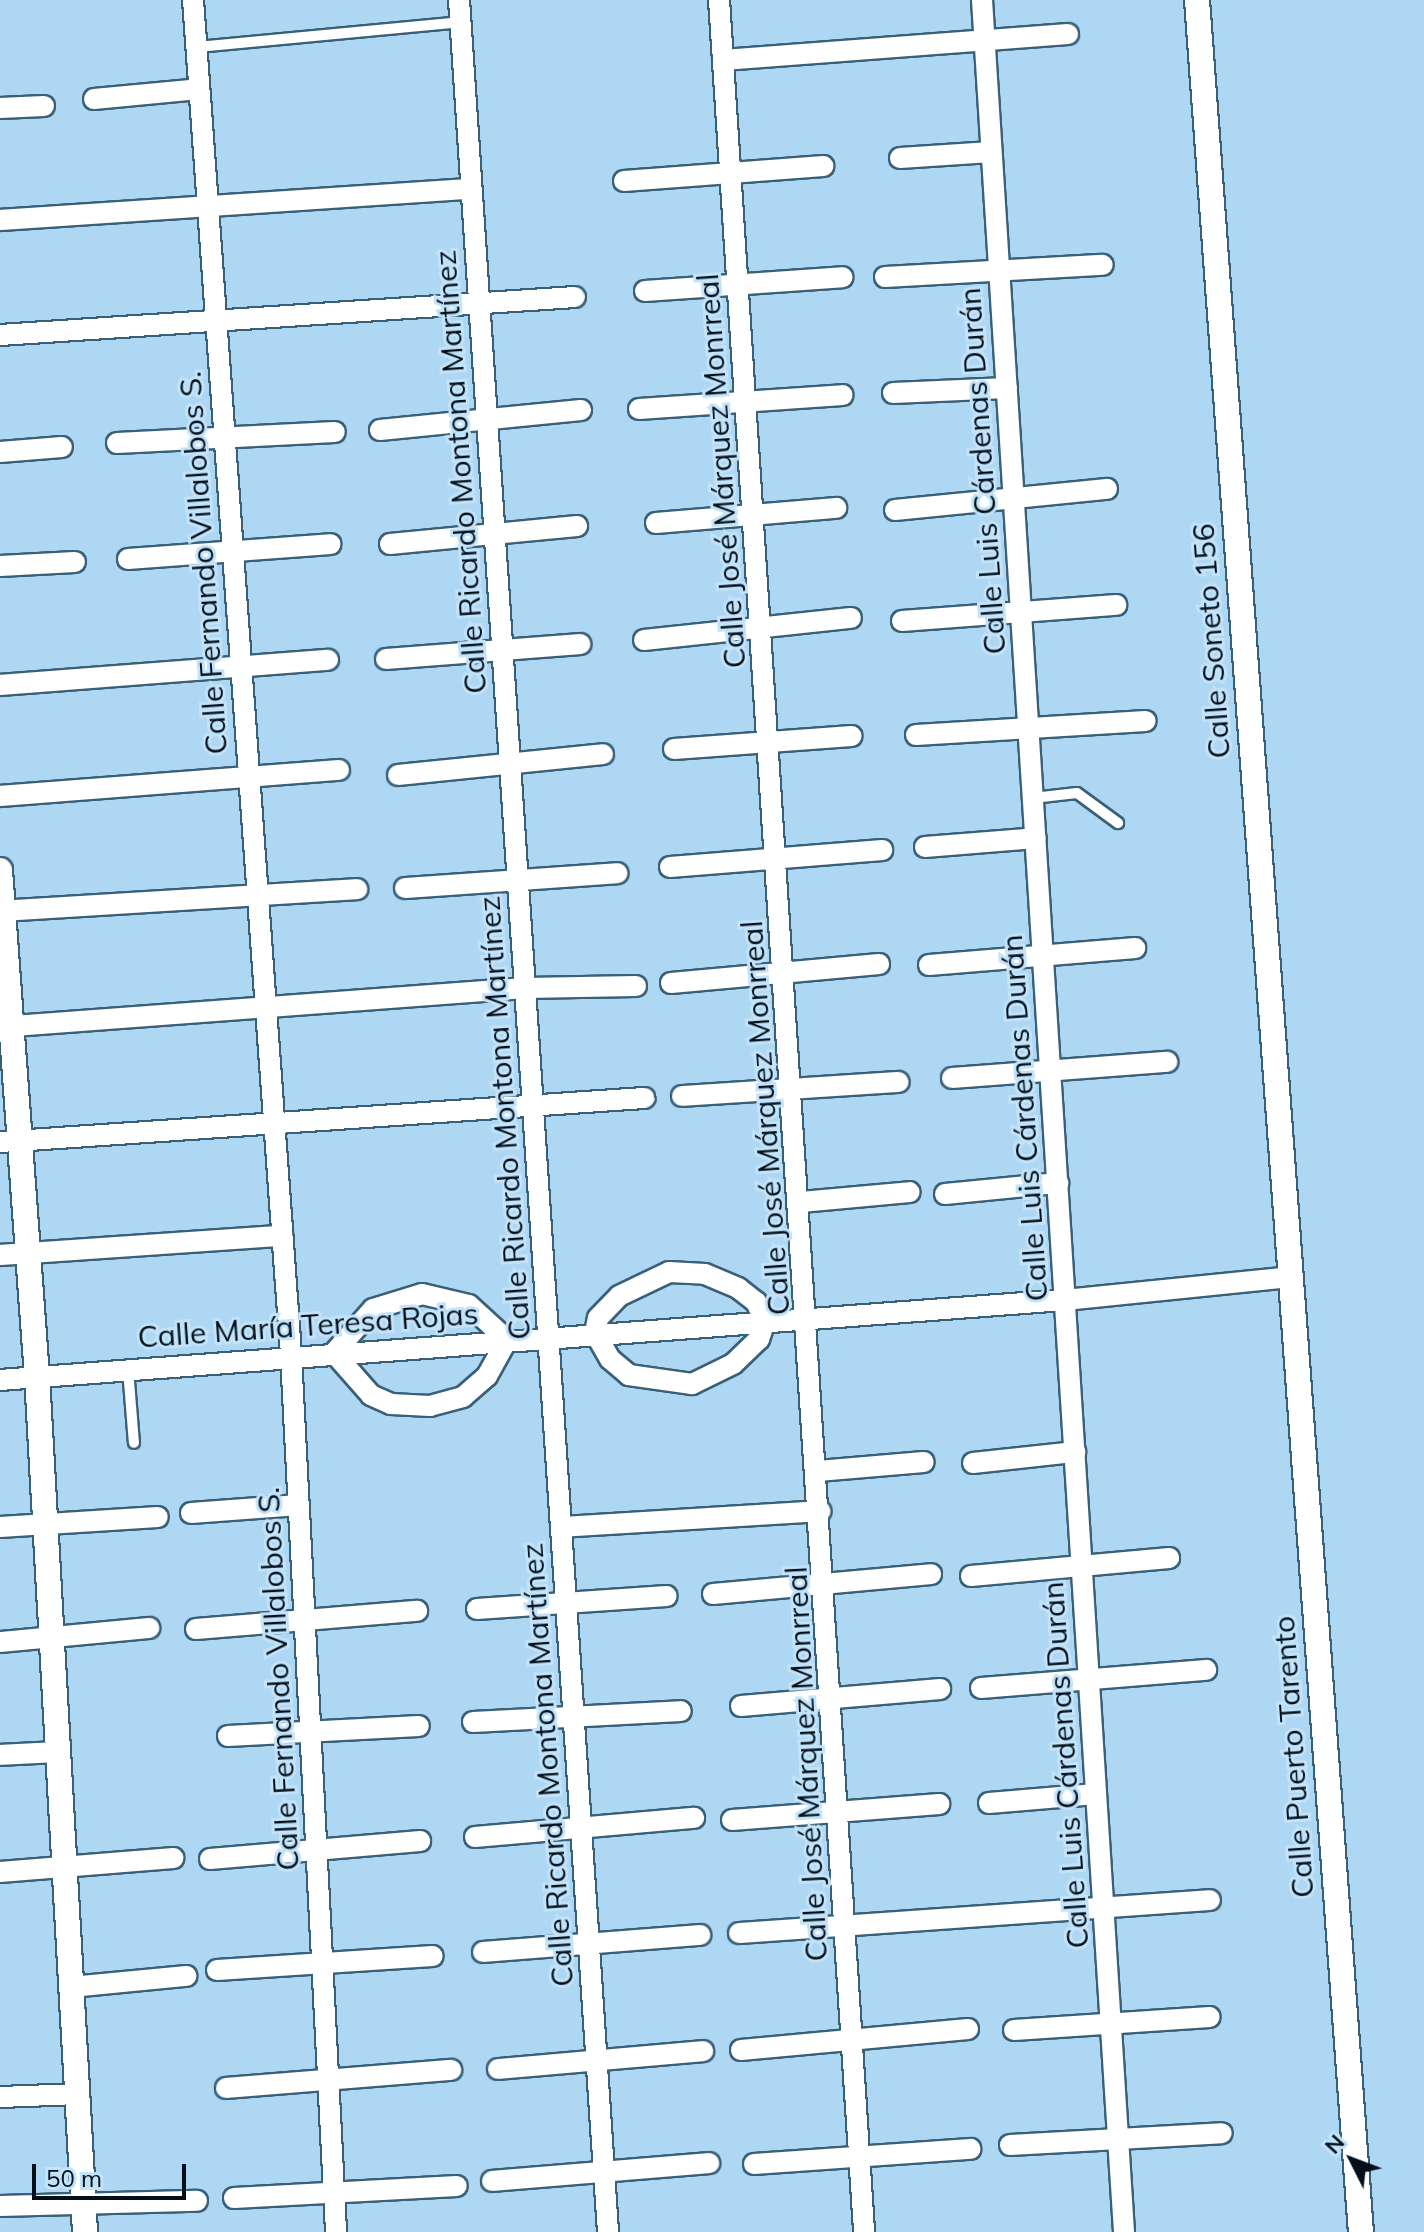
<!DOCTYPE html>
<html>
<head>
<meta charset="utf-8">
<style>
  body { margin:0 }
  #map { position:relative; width:1424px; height:2232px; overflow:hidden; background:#aed7f3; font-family:Mulish,sans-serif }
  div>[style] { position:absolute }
  .roads { filter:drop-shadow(2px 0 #3a6078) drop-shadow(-2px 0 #3a6078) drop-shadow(0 2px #3a6078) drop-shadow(0 -2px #3a6078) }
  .service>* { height:10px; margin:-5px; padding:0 5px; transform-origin:5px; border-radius:5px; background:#fff }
  .minor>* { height:20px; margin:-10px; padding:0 10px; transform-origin:10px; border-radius:10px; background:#fff }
  .tertiary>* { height:24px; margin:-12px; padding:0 12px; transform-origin:12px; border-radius:12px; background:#fff }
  span { translate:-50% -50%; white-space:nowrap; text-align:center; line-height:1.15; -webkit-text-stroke:6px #c2e3fa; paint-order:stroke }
  .street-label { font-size:30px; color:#03101a }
  .north { position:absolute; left:1312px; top:2120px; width:80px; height:80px; -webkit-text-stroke:6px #c2e3fa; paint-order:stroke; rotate:312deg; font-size:22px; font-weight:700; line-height:32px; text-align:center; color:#03101a }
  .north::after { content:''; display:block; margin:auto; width:28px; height:36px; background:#03101a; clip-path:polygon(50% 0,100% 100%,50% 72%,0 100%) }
  .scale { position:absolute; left:32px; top:2164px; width:154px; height:36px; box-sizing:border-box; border:4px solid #03101a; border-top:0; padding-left:10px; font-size:24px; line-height:28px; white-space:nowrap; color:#03101a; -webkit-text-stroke:6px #c2e3fa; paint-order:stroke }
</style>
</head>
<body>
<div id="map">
  <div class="roads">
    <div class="service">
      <i style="left:197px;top:47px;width:264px;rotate:-5.4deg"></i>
      <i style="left:1033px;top:798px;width:44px;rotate:-6.5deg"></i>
      <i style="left:1077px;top:793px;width:51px;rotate:36.2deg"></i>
      <i style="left:128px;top:1369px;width:74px;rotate:85.4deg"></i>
    </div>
    <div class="minor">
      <i style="left:193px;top:0;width:1359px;rotate:85.86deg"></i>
      <i style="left:291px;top:1355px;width:878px;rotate:87.06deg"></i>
      <i style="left:459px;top:0;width:2237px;rotate:86.18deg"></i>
      <i style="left:719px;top:0;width:2237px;rotate:86.28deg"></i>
      <i style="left:982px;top:0;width:2237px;rotate:86.36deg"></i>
      <i style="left:723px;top:60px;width:346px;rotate:-4.3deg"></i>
      <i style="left:94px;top:99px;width:105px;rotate:-5.4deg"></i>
      <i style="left:0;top:108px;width:44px;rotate:-2.6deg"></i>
      <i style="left:900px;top:158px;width:91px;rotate:-3.8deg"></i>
      <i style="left:624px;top:181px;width:200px;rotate:-4.3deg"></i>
      <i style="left:0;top:220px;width:471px;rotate:-3.8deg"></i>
      <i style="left:885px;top:277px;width:218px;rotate:-3.2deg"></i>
      <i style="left:645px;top:291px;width:198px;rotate:-4deg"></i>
      <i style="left:0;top:335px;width:576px;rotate:-3.78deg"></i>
      <i style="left:893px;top:393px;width:114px;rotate:-2.5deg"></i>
      <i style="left:639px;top:409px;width:204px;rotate:-3.9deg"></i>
      <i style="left:380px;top:430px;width:202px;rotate:-5.7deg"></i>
      <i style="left:117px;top:443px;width:218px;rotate:-2.9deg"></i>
      <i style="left:0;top:452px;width:62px;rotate:-4.6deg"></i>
      <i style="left:895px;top:510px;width:213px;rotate:-5.7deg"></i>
      <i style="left:656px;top:523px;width:181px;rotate:-4.8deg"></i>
      <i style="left:390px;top:544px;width:188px;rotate:-5.5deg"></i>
      <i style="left:128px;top:559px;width:203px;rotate:-4.2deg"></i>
      <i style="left:0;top:566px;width:75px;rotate:-3.1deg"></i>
      <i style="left:902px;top:621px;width:215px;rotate:-4.3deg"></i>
      <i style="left:644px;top:640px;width:208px;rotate:-6.1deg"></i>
      <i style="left:386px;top:659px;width:195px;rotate:-4.4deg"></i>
      <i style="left:0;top:685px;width:329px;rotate:-4.4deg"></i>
      <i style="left:916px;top:735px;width:230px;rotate:-3.5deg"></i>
      <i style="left:674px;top:749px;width:178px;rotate:-4.2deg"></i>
      <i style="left:398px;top:775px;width:206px;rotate:-5.8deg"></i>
      <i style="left:0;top:796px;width:340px;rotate:-4.4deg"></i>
      <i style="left:925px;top:847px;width:111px;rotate:-4.6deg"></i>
      <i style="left:670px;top:867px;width:213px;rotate:-4.6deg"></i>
      <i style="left:405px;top:888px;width:213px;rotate:-4deg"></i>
      <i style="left:0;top:911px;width:358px;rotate:-3.5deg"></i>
      <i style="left:929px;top:965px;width:207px;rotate:-4.7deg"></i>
      <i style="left:671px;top:983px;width:209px;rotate:-5.2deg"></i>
      <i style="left:0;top:1027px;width:526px;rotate:-4.25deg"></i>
      <i style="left:525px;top:988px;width:111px;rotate:-1deg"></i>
      <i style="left:952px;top:1078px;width:216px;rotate:-4.3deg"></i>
      <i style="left:682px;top:1096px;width:217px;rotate:-3.7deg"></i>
      <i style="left:0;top:1142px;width:646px;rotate:-3.91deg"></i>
      <i style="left:945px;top:1194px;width:114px;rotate:-5.6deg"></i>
      <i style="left:801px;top:1202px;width:109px;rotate:-5.2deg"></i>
      <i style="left:0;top:1255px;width:283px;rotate:-3.9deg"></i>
      <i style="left:669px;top:1272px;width:36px;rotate:3deg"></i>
      <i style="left:705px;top:1274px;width:36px;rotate:23deg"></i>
      <i style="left:738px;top:1288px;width:23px;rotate:38deg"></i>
      <i style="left:756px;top:1302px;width:21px;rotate:65deg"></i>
      <i style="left:765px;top:1321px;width:19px;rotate:108deg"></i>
      <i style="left:759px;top:1339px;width:36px;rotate:136deg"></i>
      <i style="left:733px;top:1364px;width:46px;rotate:154deg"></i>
      <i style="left:692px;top:1384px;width:64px;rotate:-171.9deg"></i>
      <i style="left:629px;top:1375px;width:25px;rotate:-140deg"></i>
      <i style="left:610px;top:1359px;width:30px;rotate:-120deg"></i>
      <i style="left:595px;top:1333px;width:15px;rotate:-79deg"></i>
      <i style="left:598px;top:1318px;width:30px;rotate:-46deg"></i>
      <i style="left:619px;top:1296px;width:55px;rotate:-25.6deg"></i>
      <i style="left:422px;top:1294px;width:48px;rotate:13.2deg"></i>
      <i style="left:469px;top:1305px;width:52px;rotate:42.6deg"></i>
      <i style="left:507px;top:1340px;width:41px;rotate:119.1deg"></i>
      <i style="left:487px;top:1376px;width:32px;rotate:139deg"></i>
      <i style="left:463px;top:1397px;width:34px;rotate:165deg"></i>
      <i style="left:430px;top:1406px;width:39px;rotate:-177deg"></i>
      <i style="left:391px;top:1404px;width:22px;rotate:-156deg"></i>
      <i style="left:371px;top:1395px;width:56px;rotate:-131.4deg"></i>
      <i style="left:334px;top:1353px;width:59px;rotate:-48.4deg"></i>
      <i style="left:373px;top:1309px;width:51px;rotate:-17deg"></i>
      <i style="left:0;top:1380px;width:1068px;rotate:-4.3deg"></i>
      <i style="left:1065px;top:1300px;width:226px;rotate:-5.8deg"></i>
      <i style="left:973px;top:1463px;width:103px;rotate:-6.2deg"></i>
      <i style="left:818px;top:1471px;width:106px;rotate:-4.9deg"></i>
      <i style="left:191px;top:1513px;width:108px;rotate:-4.2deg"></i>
      <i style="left:0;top:1527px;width:158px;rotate:-3.6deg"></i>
      <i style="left:561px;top:1527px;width:260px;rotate:-3.5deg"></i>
      <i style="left:971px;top:1576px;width:199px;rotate:-5.2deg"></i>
      <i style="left:713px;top:1594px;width:219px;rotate:-5.2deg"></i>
      <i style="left:477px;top:1609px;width:190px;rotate:-3.9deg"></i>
      <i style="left:196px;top:1629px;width:222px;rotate:-4.7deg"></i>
      <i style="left:0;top:1642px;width:150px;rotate:-5.4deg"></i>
      <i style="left:981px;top:1688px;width:226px;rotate:-4.6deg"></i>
      <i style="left:741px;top:1706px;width:200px;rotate:-4.9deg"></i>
      <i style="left:473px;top:1722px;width:208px;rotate:-3deg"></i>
      <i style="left:228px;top:1736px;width:191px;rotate:-3deg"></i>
      <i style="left:0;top:1755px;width:57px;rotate:-3deg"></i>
      <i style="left:989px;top:1803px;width:107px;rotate:-4.8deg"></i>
      <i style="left:732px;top:1820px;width:208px;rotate:-4.4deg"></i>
      <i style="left:475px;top:1837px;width:220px;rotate:-5deg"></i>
      <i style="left:210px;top:1859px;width:211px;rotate:-4.9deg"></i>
      <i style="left:0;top:1872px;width:174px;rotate:-4.6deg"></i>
      <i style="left:739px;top:1933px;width:472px;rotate:-4deg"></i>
      <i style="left:483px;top:1952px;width:218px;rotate:-4.5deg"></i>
      <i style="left:217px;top:1970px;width:216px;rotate:-3.7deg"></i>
      <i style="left:71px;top:1987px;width:116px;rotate:-5.5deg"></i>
      <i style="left:1014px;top:2030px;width:196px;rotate:-3.8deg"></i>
      <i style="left:741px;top:2050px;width:228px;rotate:-5.3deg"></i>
      <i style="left:498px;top:2069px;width:206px;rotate:-5deg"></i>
      <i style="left:226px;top:2088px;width:226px;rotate:-4.6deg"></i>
      <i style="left:0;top:2097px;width:78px;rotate:-2.2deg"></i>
      <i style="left:1010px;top:2145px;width:212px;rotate:-3.2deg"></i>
      <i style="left:754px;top:2164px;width:217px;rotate:-4deg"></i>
      <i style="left:492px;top:2181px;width:218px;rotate:-4.7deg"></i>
      <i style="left:234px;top:2198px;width:223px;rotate:-3.1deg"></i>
      <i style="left:0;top:2206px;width:197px;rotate:-1.5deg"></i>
    </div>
    <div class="tertiary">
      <i style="left:1197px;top:0;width:2238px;rotate:85.8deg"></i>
      <i style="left:0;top:870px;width:507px;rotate:85.82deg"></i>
      <i style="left:37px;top:1376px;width:857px;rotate:86.79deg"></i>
    </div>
  </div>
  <div class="street-label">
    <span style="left:721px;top:471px;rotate:-94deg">Calle José Márquez Monrreal</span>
    <span style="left:982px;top:471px;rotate:-94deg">Calle Luis Cárdenas Durán</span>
    <span style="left:460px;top:472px;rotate:-94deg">Calle Ricardo Montona Martínez</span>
    <span style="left:203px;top:563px;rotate:-94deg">Calle Fernando Villalobos S.</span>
    <span style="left:1211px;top:641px;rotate:-94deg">Calle Soneto 156</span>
    <span style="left:504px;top:1118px;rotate:-94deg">Calle Ricardo Montona Martínez</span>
    <span style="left:765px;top:1118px;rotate:-94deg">Calle José Márquez Monrreal</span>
    <span style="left:1024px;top:1118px;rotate:-94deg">Calle Luis Cárdenas Durán</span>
    <span style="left:308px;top:1325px;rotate:-4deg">Calle María Teresa Rojas</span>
    <span style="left:278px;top:1679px;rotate:-93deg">Calle Fernando Villalobos S.</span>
    <span style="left:1293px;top:1757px;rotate:-94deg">Calle Puerto Tarento</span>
    <span style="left:806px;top:1764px;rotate:-93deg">Calle José Márquez Monrreal</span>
    <span style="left:547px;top:1765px;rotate:-94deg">Calle Ricardo Montona Martínez</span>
    <span style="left:1065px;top:1765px;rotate:-94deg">Calle Luis Cárdenas Durán</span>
  </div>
  <div class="north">N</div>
  <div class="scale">50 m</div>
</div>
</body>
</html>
